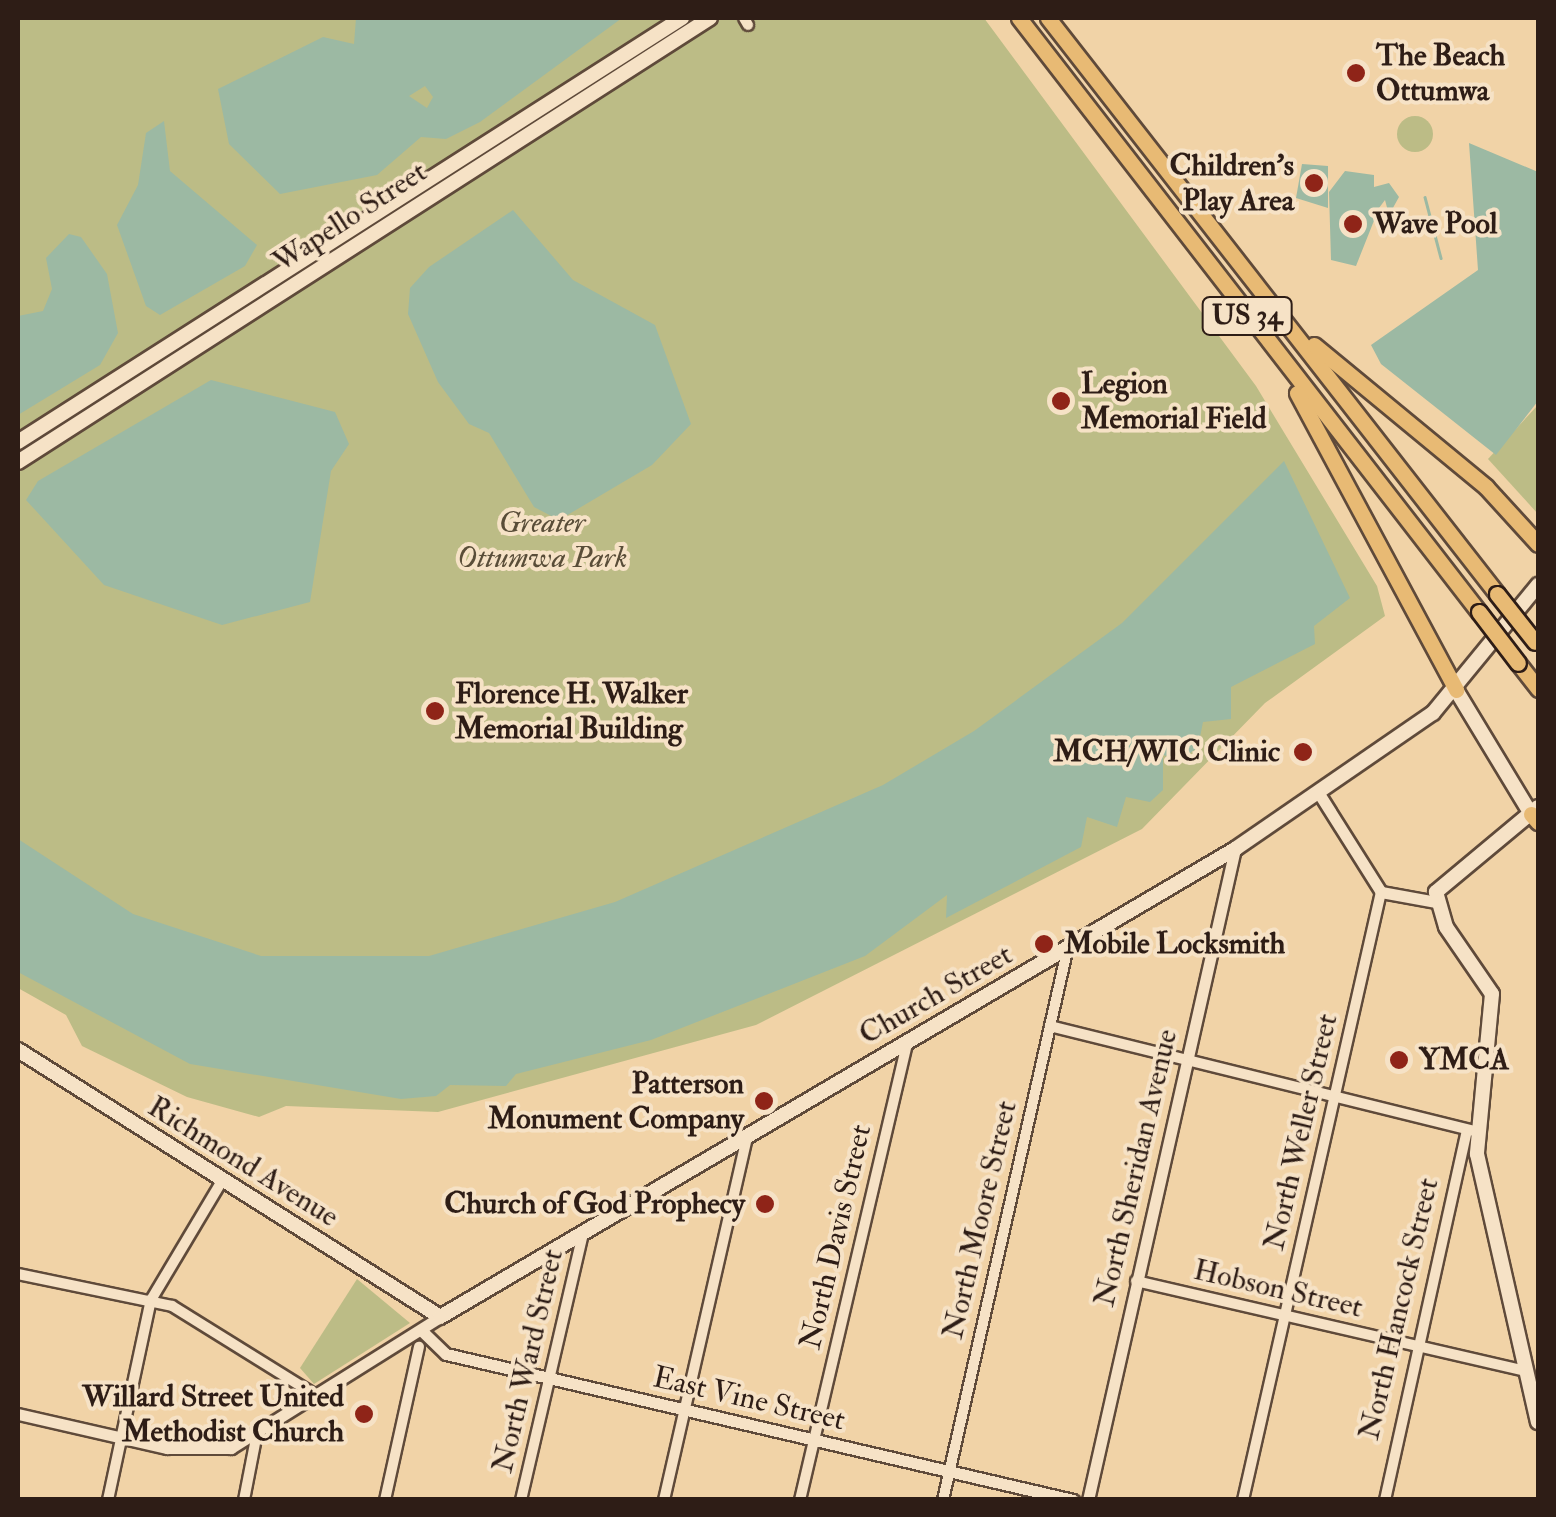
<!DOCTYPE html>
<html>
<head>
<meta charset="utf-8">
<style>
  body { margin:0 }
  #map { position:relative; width:1556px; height:1517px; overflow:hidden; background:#f1d3a7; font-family:"IM FELL Double Pica",serif }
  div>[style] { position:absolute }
  .green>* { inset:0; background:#bcbc86 }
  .round { border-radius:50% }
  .water>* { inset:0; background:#9cb9a3 }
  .stream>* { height:2.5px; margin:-1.25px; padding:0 1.25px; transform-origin:1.25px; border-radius:1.25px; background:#9cb9a3 }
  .roads { filter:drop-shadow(2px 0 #5f4a3a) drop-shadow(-2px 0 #5f4a3a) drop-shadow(0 2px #5f4a3a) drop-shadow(0 -2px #5f4a3a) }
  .minor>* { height:10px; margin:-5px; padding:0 5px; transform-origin:5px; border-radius:5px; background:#f6e2c6 }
  .tertiary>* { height:11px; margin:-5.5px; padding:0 5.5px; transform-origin:5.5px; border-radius:5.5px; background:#f6e2c6 }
  .secondary>* { height:14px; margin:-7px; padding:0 7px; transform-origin:7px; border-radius:7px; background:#f6e2c6 }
  .trunk>* { height:15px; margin:-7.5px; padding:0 7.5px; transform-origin:7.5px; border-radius:7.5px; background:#e8ba74 }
  .bridges { filter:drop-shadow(2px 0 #2e1d16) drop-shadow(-2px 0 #2e1d16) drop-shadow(0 2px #2e1d16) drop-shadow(0 -2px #2e1d16) }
  .trunk-bridge>* { height:15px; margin:-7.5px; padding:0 7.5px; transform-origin:7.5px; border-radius:7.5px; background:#e8ba74 }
  .dots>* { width:28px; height:28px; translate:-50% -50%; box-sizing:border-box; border:5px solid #f6e2c6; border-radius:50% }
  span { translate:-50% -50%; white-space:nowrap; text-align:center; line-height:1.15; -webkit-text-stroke:8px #f6e2c6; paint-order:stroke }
  .shield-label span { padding:2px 8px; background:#f6e2c6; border:2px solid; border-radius:8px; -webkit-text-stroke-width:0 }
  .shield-label { font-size:28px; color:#2e1d16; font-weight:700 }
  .poi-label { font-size:30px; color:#2e1d16; font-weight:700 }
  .left { translate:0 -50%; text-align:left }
  .right { translate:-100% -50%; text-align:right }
  .street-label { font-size:30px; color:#2e1d16 }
  .park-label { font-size:30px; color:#594d38; font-style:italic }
  .frame { position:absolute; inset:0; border:20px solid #2e1d16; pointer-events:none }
</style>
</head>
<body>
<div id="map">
  <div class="green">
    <i style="clip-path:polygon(18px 18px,984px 18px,1256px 386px,1377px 586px,1385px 616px,1265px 703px,1142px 829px,756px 1025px,438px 1112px,286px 1106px,259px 1117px,187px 1097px,82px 1046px,66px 1015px,18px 988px)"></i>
    <i class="round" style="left:1397px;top:116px;width:36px;height:36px"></i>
    <i style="clip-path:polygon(1538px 405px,1538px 514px,1488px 459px)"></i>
    <i style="clip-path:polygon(357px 1279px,410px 1323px,314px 1384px,300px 1368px)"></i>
  </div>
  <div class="water">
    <i style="clip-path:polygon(evenodd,356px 18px,622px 18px,480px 122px,446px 139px,421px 137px,377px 175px,280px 194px,229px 144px,218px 89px,323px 37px,354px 44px,356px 18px,425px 86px,433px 97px,427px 108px,409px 96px,425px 86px)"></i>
    <i style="clip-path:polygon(164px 121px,170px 171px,257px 245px,245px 266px,160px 315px,146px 306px,117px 225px,138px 185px,146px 133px)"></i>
    <i style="clip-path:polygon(1469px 143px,1538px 172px,1538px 401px,1496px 455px,1381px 364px,1371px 345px,1478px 270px)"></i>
    <i style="clip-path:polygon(1302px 164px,1328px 166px,1328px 208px,1296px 198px)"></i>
    <i style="clip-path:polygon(1345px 171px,1374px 175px,1374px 187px,1389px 183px,1399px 197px,1389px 215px,1385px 200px,1379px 208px,1356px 266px,1331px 260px,1329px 192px)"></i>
    <i style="clip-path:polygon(513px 210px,573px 280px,655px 325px,691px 424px,652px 465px,559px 520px,534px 507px,489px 433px,469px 424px,438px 382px,408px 314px,410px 288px,429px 267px)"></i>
    <i style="clip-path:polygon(69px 234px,81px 237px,107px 274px,118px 333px,100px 365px,18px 415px,18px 316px,43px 311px,52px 289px,46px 258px)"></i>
    <i style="clip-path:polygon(211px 380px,335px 412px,349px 444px,331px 471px,310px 602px,222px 625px,104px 585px,26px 500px,38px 481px)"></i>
    <i style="clip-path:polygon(1284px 461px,1350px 598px,1314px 626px,1315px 644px,1231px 687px,1231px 719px,1203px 722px,1198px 747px,1181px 760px,1163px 755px,1163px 790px,1150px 802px,1126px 797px,1117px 827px,1087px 817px,1081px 847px,946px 918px,947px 895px,865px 956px,651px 1040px,516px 1074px,506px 1086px,450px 1085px,436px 1096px,401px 1099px,190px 1064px,18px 972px,18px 839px,133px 914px,261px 956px,429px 956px,615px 902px,883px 785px,974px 731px,1122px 623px)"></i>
  </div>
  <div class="stream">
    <i style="left:1425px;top:197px;width:63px;rotate:75.3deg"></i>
  </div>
  <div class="roads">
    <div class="minor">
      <i style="left:744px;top:18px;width:8px;rotate:60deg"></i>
      <i style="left:1050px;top:1026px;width:438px;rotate:13.9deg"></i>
      <i style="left:18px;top:1274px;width:157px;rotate:11.7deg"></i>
      <i style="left:172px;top:1306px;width:167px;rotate:31.8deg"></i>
      <i style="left:1136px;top:1281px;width:400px;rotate:13deg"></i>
      <i style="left:108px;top:1500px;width:205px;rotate:-77.9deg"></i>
      <i style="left:151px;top:1300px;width:139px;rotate:-59.2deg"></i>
      <i style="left:244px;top:1500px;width:68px;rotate:-79deg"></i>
      <i style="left:385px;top:1500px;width:157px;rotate:-77.5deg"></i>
      <i style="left:521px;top:1500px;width:273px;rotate:-76.9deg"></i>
      <i style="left:664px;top:1500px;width:370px;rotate:-77.1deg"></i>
      <i style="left:800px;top:1500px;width:469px;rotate:-76.8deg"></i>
      <i style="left:943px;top:1500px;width:563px;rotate:-77.27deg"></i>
      <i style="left:1243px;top:1500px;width:623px;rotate:-77.21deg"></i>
      <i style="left:1385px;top:1500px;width:379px;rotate:-77.5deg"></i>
    </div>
    <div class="tertiary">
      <i style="left:1318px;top:792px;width:118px;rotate:57.8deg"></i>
      <i style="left:1381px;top:892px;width:56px;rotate:10.3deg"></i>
      <i style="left:422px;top:1331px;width:33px;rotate:44deg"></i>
      <i style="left:446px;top:1354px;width:644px;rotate:13.11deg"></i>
      <i style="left:18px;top:1414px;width:153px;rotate:12.9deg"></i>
      <i style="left:167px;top:1448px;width:64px"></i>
      <i style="left:231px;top:1448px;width:247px;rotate:-32.1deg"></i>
      <i style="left:1088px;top:1500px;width:667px;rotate:-77.28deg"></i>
    </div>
    <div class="secondary">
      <i style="left:18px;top:442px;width:788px;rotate:-32.56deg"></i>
      <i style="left:18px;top:462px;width:822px;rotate:-32.68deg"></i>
      <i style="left:1456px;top:690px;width:145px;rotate:58.8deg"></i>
      <i style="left:1538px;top:807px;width:133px;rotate:140.2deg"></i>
      <i style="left:1436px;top:892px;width:36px;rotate:74deg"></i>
      <i style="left:1446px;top:927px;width:81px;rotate:55.5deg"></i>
      <i style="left:1492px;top:994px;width:161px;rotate:95.4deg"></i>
      <i style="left:1477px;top:1154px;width:275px;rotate:77.2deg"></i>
      <i style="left:18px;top:1050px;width:499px;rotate:32.3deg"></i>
      <i style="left:440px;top:1317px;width:923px;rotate:-30.48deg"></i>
      <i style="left:1235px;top:849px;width:240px;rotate:-34.5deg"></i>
      <i style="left:1433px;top:713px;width:166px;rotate:-50.6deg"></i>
    </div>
    <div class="trunk">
      <i style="left:1019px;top:18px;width:751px;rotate:52.25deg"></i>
      <i style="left:1048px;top:18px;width:730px;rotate:52.06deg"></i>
      <i style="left:1314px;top:345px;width:223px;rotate:39.5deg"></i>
      <i style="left:1486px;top:487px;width:77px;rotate:47.6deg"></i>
      <i style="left:1297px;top:393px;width:337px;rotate:61.8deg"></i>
      <i style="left:1518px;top:663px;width:33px;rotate:52deg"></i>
      <i style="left:1531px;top:814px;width:11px;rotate:49deg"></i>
    </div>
  </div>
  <div class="bridges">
    <div class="trunk-bridge">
      <i style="left:1497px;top:594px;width:61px;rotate:51.6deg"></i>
      <i style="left:1479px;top:612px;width:64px;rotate:52.6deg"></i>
    </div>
  </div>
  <div class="dots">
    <i style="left:1356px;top:73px;background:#8f2418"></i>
    <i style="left:1314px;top:183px;background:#8f2418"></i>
    <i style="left:1353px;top:224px;background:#8f2418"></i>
    <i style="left:1061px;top:401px;background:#8f2418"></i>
    <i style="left:435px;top:711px;background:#8f2418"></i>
    <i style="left:1303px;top:752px;background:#8f2418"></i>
    <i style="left:1044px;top:944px;background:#8f2418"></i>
    <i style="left:1399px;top:1060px;background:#8f2418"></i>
    <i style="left:764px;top:1101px;background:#8f2418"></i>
    <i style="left:765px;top:1204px;background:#8f2418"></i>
    <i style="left:364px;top:1414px;background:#8f2418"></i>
  </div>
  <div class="shield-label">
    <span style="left:1247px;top:316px">US 34</span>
  </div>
  <div class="poi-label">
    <span class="left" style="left:1376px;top:73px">The Beach<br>Ottumwa</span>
    <span class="right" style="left:1294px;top:183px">Children's<br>Play Area</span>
    <span class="left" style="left:1373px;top:224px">Wave Pool</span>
    <span class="left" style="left:1081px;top:401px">Legion<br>Memorial Field</span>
    <span class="left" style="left:455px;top:711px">Florence H. Walker<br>Memorial Building</span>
    <span class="right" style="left:1280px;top:752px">MCH/WIC Clinic</span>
    <span class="left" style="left:1064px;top:944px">Mobile Locksmith</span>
    <span class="left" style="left:1419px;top:1060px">YMCA</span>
    <span class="right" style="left:744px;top:1101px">Patterson<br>Monument Company</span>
    <span class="right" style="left:745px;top:1204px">Church of God Prophecy</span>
    <span class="right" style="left:344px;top:1414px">Willard Street United<br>Methodist Church</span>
  </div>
  <div class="street-label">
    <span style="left:350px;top:217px;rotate:-33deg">Wapello Street</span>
    <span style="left:936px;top:995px;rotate:-30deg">Church Street</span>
    <span style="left:1301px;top:1132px;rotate:-77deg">North Weller Street</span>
    <span style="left:243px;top:1162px;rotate:32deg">Richmond Avenue</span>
    <span style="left:1136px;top:1168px;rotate:-77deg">North Sheridan Avenue</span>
    <span style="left:980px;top:1220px;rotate:-77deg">North Moore Street</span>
    <span style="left:836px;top:1237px;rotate:-77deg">North Davis Street</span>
    <span style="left:1278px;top:1289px;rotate:13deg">Hobson Street</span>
    <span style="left:1399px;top:1309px;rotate:-77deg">North Hancock Street</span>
    <span style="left:528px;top:1361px;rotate:-77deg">North Ward Street</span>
    <span style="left:749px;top:1399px;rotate:13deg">East Vine Street</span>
  </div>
  <div class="park-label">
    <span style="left:542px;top:540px">Greater<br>Ottumwa Park</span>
  </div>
  <div class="frame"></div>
</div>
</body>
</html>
